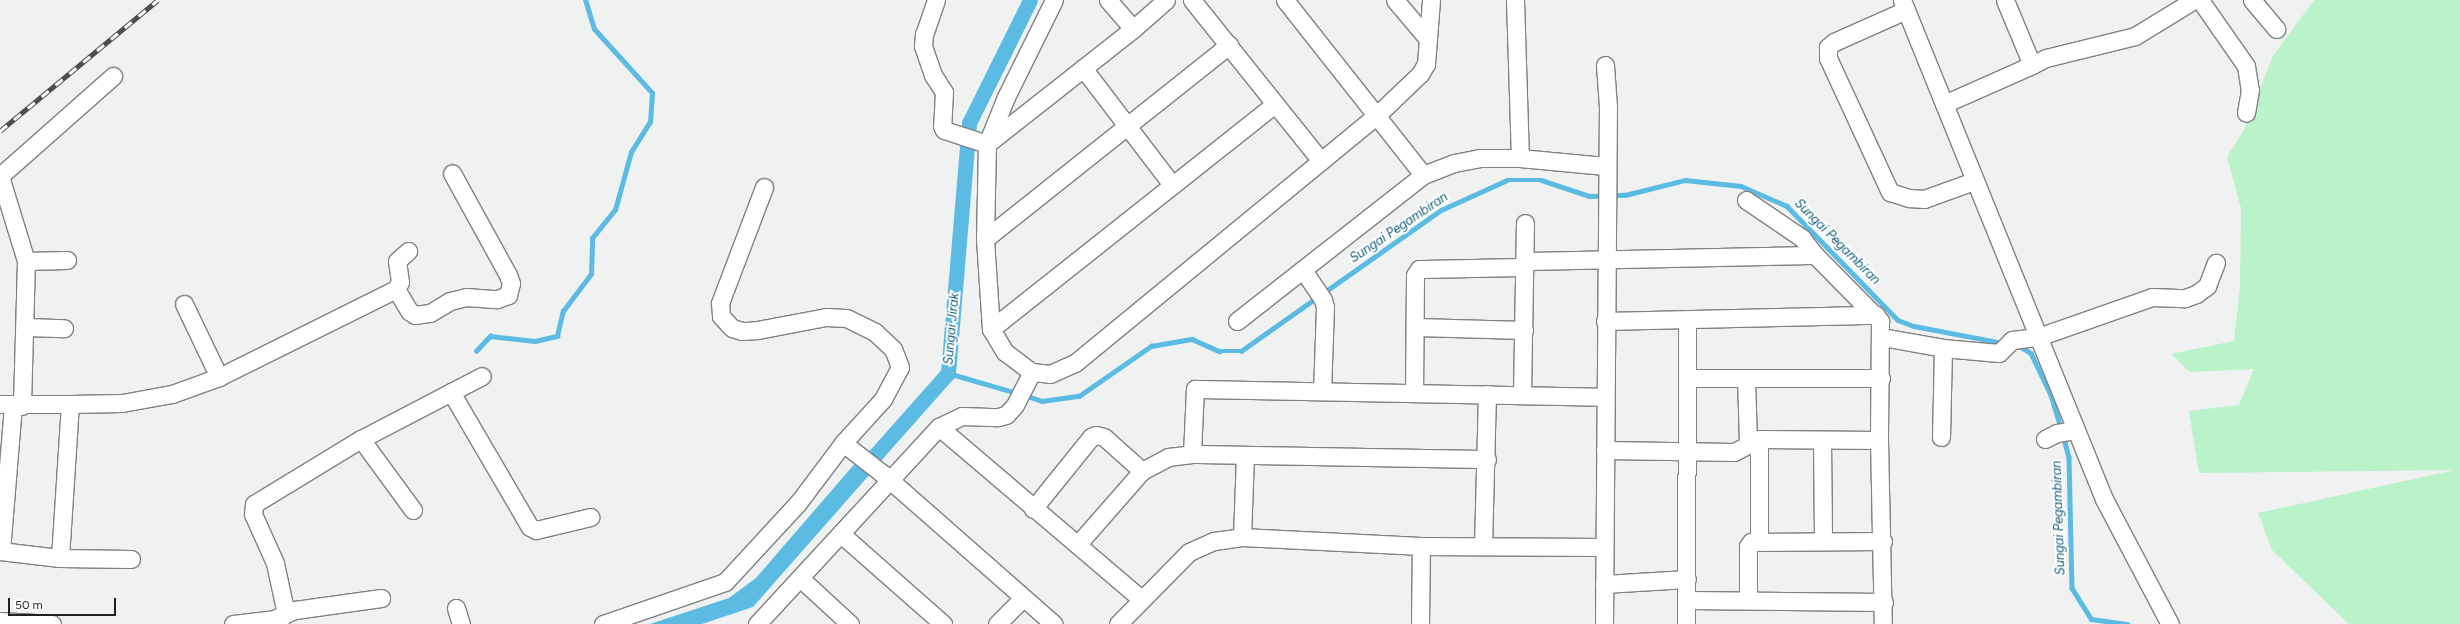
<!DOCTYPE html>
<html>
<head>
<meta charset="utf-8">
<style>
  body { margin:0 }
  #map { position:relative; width:2460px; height:624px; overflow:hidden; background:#f0f1f1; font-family:Figtree,sans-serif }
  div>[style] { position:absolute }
  .green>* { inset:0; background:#baf2c9 }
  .water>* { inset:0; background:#5bbbe3 }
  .stream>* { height:4.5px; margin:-2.25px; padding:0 2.25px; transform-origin:2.25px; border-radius:2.25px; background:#5bbbe3 }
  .canal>* { height:15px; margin:-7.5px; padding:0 7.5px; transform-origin:7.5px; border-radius:7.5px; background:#5bbbe3 }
  .roads { filter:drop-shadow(1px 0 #808181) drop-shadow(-1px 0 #808181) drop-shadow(0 1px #808181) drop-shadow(0 -1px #808181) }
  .minor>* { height:17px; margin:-8.5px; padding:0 8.5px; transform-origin:8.5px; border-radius:8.5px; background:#fff }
  .rail>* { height:4.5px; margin-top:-2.25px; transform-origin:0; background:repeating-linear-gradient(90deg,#fff 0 9px,#4d4e4e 0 18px); box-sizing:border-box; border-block:1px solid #4d4e4e }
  span { translate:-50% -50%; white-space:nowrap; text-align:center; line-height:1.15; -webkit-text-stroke:4px #fff; paint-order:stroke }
  .water-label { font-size:13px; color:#0a5a75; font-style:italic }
  .scale { position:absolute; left:8px; top:598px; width:108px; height:18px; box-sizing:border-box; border:2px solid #1f2020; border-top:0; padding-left:5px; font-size:12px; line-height:14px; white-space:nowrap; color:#1f2020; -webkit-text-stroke:3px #fff; paint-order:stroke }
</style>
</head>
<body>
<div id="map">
  <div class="green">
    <i style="clip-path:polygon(2314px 0,2460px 0,2460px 624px,2349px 624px,2272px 550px,2258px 513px,2455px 470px,2199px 473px,2189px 411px,2239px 405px,2254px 369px,2190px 372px,2171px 354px,2234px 341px,2240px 288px,2241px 208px,2227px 157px,2244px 130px,2273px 56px)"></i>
  </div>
  <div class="water">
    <i style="clip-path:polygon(864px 453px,878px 465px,753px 607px,702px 624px,650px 624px,729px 598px,756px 578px)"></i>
  </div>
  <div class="stream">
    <i style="left:2018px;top:345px;width:15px;rotate:32deg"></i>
    <i style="left:2031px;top:353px;width:47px;rotate:64.5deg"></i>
    <i style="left:2051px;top:395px;width:34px;rotate:73deg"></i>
    <i style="left:476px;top:351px;width:21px;rotate:-47deg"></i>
    <i style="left:490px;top:336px;width:45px;rotate:6.3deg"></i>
    <i style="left:535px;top:341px;width:23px;rotate:-13deg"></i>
    <i style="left:557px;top:336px;width:26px;rotate:-77deg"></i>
    <i style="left:563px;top:311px;width:46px;rotate:-52.9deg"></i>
    <i style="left:591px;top:274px;width:36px;rotate:-88deg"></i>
    <i style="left:592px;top:238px;width:36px;rotate:-51deg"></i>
    <i style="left:615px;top:210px;width:60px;rotate:-74.6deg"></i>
    <i style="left:631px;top:152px;width:36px;rotate:-58deg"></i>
    <i style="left:650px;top:122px;width:29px;rotate:-86deg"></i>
    <i style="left:652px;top:93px;width:86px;rotate:-132.2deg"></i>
    <i style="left:594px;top:29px;width:30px;rotate:-107deg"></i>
    <i style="left:948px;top:373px;width:72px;rotate:16.2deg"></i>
    <i style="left:1024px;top:395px;width:19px;rotate:18deg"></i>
    <i style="left:1042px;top:401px;width:37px;rotate:-8deg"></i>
    <i style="left:1079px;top:396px;width:88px;rotate:-34.8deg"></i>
    <i style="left:1151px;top:346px;width:42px;rotate:-9.7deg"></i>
    <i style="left:1192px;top:339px;width:30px;rotate:24deg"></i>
    <i style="left:1219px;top:351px;width:22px"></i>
    <i style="left:1241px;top:351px;width:245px;rotate:-35.2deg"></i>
    <i style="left:1441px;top:210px;width:72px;rotate:-24.4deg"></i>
    <i style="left:1507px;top:180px;width:34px"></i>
    <i style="left:1541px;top:180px;width:51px;rotate:18.4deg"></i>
    <i style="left:1589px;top:196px;width:36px;rotate:-2deg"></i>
    <i style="left:1625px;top:195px;width:62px;rotate:-14deg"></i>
    <i style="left:1685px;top:180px;width:56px;rotate:6.1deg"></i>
    <i style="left:1741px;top:186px;width:50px;rotate:23.5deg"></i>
    <i style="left:1787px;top:206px;width:159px;rotate:45.8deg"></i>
    <i style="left:1898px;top:320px;width:17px;rotate:21deg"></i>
    <i style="left:1914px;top:326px;width:91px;rotate:10.8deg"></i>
    <i style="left:2063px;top:435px;width:23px;rotate:75deg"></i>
    <i style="left:2069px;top:457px;width:131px;rotate:88.7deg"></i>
    <i style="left:2072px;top:588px;width:36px;rotate:58deg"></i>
    <i style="left:2091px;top:619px;width:37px;rotate:8deg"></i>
  </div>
  <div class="canal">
    <i style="left:861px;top:471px;width:131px;rotate:-48.4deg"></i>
    <i style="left:948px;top:373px;width:251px;rotate:-85.2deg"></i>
    <i style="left:969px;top:123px;width:137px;rotate:-63.6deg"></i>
  </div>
  <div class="roads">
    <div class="minor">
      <i style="left:936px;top:0;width:36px;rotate:109deg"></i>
      <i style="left:924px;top:34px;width:12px;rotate:95deg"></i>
      <i style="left:923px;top:46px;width:31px;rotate:71deg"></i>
      <i style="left:933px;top:75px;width:20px;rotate:57deg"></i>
      <i style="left:944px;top:92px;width:34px;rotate:93deg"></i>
      <i style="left:942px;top:126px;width:4px;rotate:63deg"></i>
      <i style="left:944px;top:130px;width:45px;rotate:18deg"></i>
      <i style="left:987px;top:144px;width:51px;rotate:-68deg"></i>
      <i style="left:1006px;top:97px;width:108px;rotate:-63.7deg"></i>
      <i style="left:1108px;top:0;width:38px;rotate:49deg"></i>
      <i style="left:1166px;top:0;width:44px;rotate:138.7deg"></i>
      <i style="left:1133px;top:29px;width:186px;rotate:141.8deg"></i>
      <i style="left:987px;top:144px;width:95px;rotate:91.2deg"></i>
      <i style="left:985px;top:239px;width:90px;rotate:86.2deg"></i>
      <i style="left:991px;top:329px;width:27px;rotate:59deg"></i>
      <i style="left:1005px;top:352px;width:34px;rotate:37deg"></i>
      <i style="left:1032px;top:372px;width:18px;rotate:6deg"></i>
      <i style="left:1050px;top:374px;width:27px;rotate:-24deg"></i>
      <i style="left:1075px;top:363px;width:389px;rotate:-39.4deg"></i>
      <i style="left:1376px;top:116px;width:61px;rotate:-43.7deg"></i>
      <i style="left:1420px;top:74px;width:12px;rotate:-59deg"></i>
      <i style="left:1426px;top:64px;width:64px;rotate:-85.5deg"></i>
      <i style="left:1192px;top:0;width:205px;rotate:51.3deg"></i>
      <i style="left:1285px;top:0;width:223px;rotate:51.7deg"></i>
      <i style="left:1395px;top:0;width:51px;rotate:49.8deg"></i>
      <i style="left:1515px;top:0;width:158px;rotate:88.2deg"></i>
      <i style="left:1902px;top:0;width:538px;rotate:67.96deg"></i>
      <i style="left:2104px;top:499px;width:141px;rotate:62.2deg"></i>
      <i style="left:2200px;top:0;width:80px;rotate:55.1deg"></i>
      <i style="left:2246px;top:66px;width:24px;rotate:81deg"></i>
      <i style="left:2250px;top:90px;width:23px;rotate:100deg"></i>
      <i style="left:2252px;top:0;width:38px;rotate:50deg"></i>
      <i style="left:1906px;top:10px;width:79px;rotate:156deg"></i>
      <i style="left:1834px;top:42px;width:8px;rotate:140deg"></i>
      <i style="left:1828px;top:47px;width:11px;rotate:90deg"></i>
      <i style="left:1828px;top:58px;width:148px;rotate:65.2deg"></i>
      <i style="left:1890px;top:192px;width:20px;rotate:18deg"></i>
      <i style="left:1909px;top:198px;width:15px;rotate:4deg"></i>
      <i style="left:1924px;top:199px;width:53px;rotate:-19.8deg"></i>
      <i style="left:2032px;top:65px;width:16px;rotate:-27deg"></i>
      <i style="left:2046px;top:58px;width:92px;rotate:-13.9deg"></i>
      <i style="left:2135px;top:36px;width:69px;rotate:-31.4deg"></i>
      <i style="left:1083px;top:68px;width:147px;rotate:52.7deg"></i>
      <i style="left:1944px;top:104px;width:96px;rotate:-23.9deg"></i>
      <i style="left:2032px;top:65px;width:70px;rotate:-112.6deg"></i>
      <i style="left:0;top:176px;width:89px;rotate:73deg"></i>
      <i style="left:26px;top:261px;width:145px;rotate:91.6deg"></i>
      <i style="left:0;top:176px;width:151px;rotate:-41.5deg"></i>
      <i style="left:1746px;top:200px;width:68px;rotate:34.2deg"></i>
      <i style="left:1802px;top:238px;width:21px;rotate:53deg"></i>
      <i style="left:1815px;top:255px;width:93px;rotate:45.4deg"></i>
      <i style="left:1880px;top:321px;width:119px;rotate:90.5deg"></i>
      <i style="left:1879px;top:440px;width:184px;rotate:88.8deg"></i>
      <i style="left:985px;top:239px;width:312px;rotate:-38.5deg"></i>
      <i style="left:26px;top:261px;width:41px;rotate:-1.4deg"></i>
      <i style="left:1525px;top:261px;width:290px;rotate:-1.2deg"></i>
      <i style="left:1303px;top:270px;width:36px;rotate:56deg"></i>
      <i style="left:1323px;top:300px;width:7px;rotate:74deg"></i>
      <i style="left:1325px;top:307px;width:84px;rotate:92deg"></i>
      <i style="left:396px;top:289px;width:8px;rotate:-60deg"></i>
      <i style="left:400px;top:282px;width:21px;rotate:-98deg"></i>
      <i style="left:397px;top:261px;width:15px;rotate:-42deg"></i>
      <i style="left:184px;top:304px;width:81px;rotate:64.4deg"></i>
      <i style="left:1237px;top:321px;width:236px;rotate:-38.1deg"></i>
      <i style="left:1423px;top:175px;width:33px;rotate:-21deg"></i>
      <i style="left:1454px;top:163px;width:26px;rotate:-11deg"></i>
      <i style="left:1480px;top:158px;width:40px"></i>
      <i style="left:1520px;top:158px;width:85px;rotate:5.4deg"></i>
      <i style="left:1605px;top:321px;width:271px;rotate:-1.3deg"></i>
      <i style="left:26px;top:327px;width:38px;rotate:2deg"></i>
      <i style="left:1416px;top:327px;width:108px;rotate:1.6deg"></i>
      <i style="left:991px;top:329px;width:362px;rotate:-38.4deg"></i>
      <i style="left:1882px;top:337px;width:62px;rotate:10.2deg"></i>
      <i style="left:1943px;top:348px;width:56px;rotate:5.1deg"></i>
      <i style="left:1999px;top:353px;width:18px;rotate:-45deg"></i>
      <i style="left:2012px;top:340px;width:26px;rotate:-7deg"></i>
      <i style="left:2038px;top:337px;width:121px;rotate:-19.3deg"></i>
      <i style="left:2152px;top:297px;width:33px;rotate:2deg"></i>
      <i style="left:2185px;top:298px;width:12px;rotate:-20deg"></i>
      <i style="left:2196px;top:294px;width:14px;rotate:-36deg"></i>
      <i style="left:2207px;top:286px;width:25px;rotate:-69deg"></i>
      <i style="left:1687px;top:378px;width:194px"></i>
      <i style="left:1746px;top:378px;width:65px;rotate:88.2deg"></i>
      <i style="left:451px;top:392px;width:156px;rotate:59.7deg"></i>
      <i style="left:530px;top:527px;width:7px;rotate:27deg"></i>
      <i style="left:536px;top:530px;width:56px;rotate:-13.5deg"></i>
      <i style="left:1414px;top:393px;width:118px;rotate:-89.5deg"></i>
      <i style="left:1415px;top:275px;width:7px;rotate:-56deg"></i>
      <i style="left:1419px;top:269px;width:106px;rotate:-1.1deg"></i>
      <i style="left:1522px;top:394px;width:171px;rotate:-89deg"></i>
      <i style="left:0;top:404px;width:70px"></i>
      <i style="left:939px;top:427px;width:265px;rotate:40.4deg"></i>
      <i style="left:1941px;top:437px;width:89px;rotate:-88.7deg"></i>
      <i style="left:361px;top:439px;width:88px;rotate:53.8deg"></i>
      <i style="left:1759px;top:439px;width:102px;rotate:90deg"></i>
      <i style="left:2045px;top:439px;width:13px;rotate:-27deg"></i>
      <i style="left:2057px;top:433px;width:18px;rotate:-9deg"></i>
      <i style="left:1822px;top:441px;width:100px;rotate:89.4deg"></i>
      <i style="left:843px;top:443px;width:51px;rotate:37.8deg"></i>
      <i style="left:883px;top:474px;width:227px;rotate:41.3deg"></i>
      <i style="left:1605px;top:450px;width:129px;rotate:0.9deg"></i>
      <i style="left:1734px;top:452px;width:28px;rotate:-27deg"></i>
      <i style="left:1759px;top:439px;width:120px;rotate:0.5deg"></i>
      <i style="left:1192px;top:454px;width:65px;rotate:-87.4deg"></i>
      <i style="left:1195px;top:389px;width:410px;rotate:1.1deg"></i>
      <i style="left:1033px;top:509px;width:92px;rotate:-51.1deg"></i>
      <i style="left:1091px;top:437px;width:5px;rotate:-22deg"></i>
      <i style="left:1096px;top:435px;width:8px;rotate:14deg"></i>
      <i style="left:1104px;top:437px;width:51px;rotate:41.8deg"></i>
      <i style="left:841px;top:534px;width:136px;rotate:41.4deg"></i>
      <i style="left:1242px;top:537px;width:81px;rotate:-87.9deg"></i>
      <i style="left:1078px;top:544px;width:97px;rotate:-48.8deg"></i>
      <i style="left:1142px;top:471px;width:30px;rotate:-28deg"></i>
      <i style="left:1168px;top:457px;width:24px;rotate:-7deg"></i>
      <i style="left:1192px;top:454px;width:295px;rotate:1deg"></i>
      <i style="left:1483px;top:546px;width:152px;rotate:-88.5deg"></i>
      <i style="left:0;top:551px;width:60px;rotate:6.7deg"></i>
      <i style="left:60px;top:558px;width:71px;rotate:0.8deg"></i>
      <i style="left:1px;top:551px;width:146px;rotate:-85.3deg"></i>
      <i style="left:60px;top:558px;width:154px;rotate:-86.3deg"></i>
      <i style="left:70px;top:404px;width:52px;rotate:-1.1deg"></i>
      <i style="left:122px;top:403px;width:51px;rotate:-10.2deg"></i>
      <i style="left:172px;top:394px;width:50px;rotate:-19.9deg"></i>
      <i style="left:219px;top:377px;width:198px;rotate:-26.4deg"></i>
      <i style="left:396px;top:289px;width:26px;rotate:59deg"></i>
      <i style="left:409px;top:311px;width:7px;rotate:34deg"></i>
      <i style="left:415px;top:315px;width:15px;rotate:-8deg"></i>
      <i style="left:430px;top:313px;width:23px;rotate:-31deg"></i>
      <i style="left:450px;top:301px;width:16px;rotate:-14deg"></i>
      <i style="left:466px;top:297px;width:31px;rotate:4deg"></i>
      <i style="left:497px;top:299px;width:12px;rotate:-20deg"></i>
      <i style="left:508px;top:295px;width:12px;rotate:-76deg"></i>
      <i style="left:511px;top:283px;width:9px;rotate:-111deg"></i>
      <i style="left:508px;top:275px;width:116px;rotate:-118.8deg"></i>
      <i style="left:800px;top:578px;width:68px;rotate:42.6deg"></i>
      <i style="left:1604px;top:584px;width:83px;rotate:-3.4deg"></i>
      <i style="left:1687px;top:600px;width:197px;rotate:0.6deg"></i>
      <i style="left:1748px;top:600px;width:54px;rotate:-90deg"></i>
      <i style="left:1748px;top:546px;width:5px;rotate:-53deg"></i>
      <i style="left:1751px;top:542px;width:132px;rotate:-0.4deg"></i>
      <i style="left:456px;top:608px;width:17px;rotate:73deg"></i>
      <i style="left:286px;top:614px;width:52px;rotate:-102.2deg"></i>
      <i style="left:275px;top:563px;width:54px;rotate:-114.2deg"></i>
      <i style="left:253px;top:514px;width:10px;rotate:-84deg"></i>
      <i style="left:254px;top:504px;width:125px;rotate:-31.3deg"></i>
      <i style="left:361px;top:439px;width:136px;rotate:-27.5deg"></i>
      <i style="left:276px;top:618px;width:21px;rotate:-23deg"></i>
      <i style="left:295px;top:610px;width:87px;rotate:-7.9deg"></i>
      <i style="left:0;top:621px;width:52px;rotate:3.3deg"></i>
      <i style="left:233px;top:624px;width:43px;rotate:-6.6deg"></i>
      <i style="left:276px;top:619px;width:6px;rotate:51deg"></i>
      <i style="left:603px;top:624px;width:129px;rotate:-19deg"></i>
      <i style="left:725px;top:582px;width:108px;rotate:-47.3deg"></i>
      <i style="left:798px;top:503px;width:75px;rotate:-53.1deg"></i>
      <i style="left:843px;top:443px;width:59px;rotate:-47.7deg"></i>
      <i style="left:883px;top:399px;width:36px;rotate:-62deg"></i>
      <i style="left:900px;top:367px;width:19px;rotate:-111deg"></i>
      <i style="left:893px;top:349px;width:25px;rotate:-137deg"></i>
      <i style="left:875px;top:332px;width:32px;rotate:-154deg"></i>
      <i style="left:846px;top:318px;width:20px;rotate:-177deg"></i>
      <i style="left:826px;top:317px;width:69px;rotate:169.2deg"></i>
      <i style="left:758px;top:330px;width:16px;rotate:176deg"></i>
      <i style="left:742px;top:331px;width:10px;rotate:-163deg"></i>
      <i style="left:732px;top:328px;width:16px;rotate:-133deg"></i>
      <i style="left:721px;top:316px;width:13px;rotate:-94deg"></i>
      <i style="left:720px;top:303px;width:124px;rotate:-69.2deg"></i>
      <i style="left:757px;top:624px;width:268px;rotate:-47.3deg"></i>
      <i style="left:939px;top:427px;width:25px;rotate:-26deg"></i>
      <i style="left:962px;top:416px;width:36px;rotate:2deg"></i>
      <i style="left:998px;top:417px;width:8px;rotate:-14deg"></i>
      <i style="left:1006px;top:415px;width:13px;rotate:-48deg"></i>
      <i style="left:1015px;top:405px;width:37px;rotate:-63deg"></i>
      <i style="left:997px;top:624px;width:37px;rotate:-45deg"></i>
      <i style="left:1118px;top:624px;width:101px;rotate:-45.4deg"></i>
      <i style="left:1189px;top:552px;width:27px;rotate:-24deg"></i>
      <i style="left:1214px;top:541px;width:28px;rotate:-8deg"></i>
      <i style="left:1242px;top:537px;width:179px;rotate:2.9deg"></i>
      <i style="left:1421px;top:546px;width:183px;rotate:0.3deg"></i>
      <i style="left:1420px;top:624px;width:78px;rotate:-89.3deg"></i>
      <i style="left:1604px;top:624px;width:517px;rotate:-89.56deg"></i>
      <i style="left:1608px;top:107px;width:42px;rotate:-94.1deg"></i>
      <i style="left:1686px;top:624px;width:304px;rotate:-89.8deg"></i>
    </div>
  </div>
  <div class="rail">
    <i style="left:0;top:131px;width:205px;rotate:-39.7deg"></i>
  </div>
  <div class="water-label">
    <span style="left:1399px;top:228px;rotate:-34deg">Sungai Pegambiran</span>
    <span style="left:1837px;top:242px;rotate:45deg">Sungai Pegambiran</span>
    <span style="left:952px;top:329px;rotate:-85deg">Sungai Jirak</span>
    <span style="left:2059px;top:518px;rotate:-92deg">Sungai Pegambiran</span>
  </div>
  <div class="scale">50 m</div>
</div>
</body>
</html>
